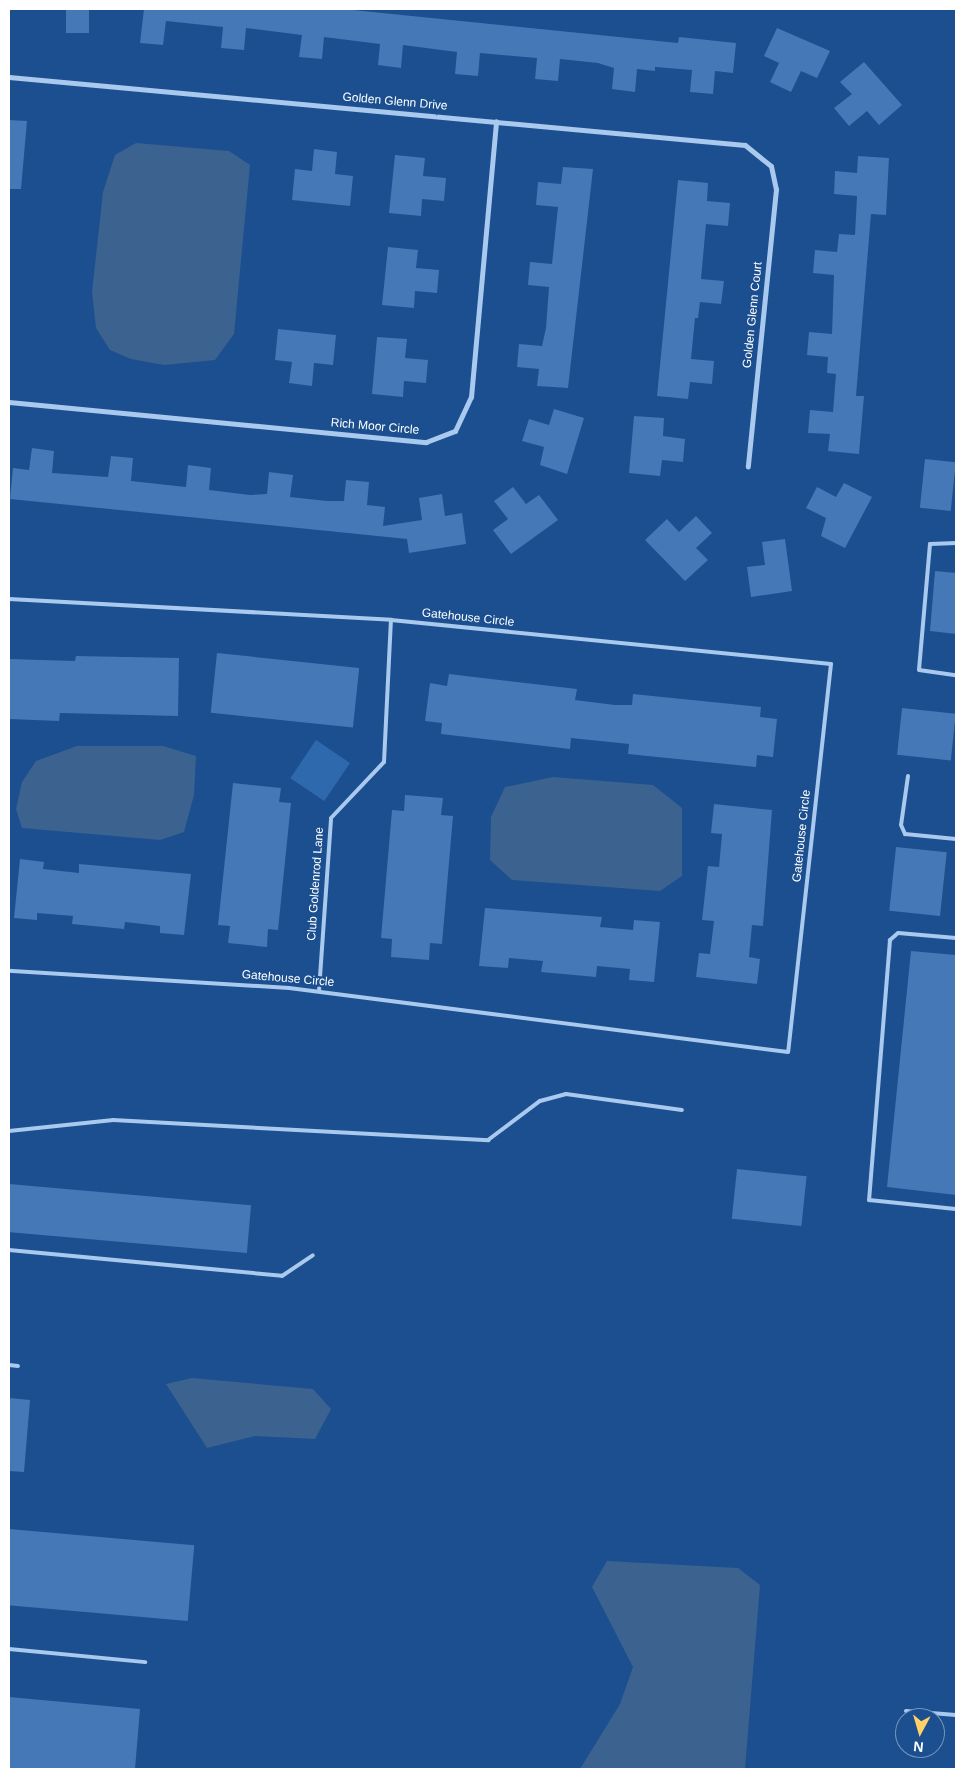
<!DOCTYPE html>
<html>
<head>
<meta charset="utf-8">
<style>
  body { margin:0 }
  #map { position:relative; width:965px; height:1778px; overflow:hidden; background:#1b4f8f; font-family:Arial,sans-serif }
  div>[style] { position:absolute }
  .green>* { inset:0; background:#2e69ad; transform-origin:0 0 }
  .water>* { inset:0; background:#3c6290 }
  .building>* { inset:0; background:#4478b7; transform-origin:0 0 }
  .service>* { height:4px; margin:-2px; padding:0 2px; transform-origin:2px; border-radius:2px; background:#a9c9ee }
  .minor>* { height:5px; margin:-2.5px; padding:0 2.5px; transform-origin:2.5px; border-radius:2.5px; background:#a9c9ee }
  span { translate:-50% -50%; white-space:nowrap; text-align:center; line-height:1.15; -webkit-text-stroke:4.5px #1b4f8f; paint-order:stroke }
  .street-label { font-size:12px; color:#fff }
  .frame { position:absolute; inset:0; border:10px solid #fff; pointer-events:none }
  .north { position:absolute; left:895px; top:1708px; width:50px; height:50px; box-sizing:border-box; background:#1b4f8f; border:1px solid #7695bc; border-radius:50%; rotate:186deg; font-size:14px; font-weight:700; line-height:20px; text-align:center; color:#fff }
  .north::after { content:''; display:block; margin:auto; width:18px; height:22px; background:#ffd166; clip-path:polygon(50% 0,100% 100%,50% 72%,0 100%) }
</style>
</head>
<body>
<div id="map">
  <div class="green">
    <i style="left:316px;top:740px;width:41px;height:46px;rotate:34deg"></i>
  </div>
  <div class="water">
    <i style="clip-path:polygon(136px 143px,229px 151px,250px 165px,234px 334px,215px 360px,164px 365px,131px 359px,110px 350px,96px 328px,92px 292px,103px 192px,115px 155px)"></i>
    <i style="clip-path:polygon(77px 746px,163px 746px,196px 756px,194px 795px,184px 832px,160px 840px,22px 828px,16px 809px,22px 782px,36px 761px)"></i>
    <i style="clip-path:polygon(553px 777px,653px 785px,682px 808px,682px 876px,660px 891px,512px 880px,490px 860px,491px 817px,505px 787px)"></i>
    <i style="clip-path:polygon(192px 1378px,313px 1389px,331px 1409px,315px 1439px,255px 1436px,207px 1448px,166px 1384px)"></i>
    <i style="clip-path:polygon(607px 1561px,738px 1568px,760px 1585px,745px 1769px,580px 1769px,620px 1704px,633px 1667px,592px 1587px)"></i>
  </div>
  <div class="building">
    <i style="left:66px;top:9px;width:23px;height:24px"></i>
    <i style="clip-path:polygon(144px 9px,343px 9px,678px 43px,679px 37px,736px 43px,733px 73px,715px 71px,713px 94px,690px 92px,692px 70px,655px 67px,655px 71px,637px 69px,635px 92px,612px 89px,614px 68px,598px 63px,560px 59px,558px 81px,535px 79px,537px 58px,480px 53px,478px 76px,455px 74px,457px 52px,403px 45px,401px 68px,378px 65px,380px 44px,324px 37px,322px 59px,299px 57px,302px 35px,246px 28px,244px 50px,221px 48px,223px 27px,166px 21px,163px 45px,140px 43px)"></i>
    <i style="clip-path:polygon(777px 28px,830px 51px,817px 78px,801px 71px,791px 92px,770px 82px,779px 63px,764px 56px)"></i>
    <i style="clip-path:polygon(864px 62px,902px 105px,879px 125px,867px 111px,849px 126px,834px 108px,852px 94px,840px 82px)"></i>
    <i style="clip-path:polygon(9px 120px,27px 121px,21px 189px,9px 189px)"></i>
    <i style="clip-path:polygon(314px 149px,337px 152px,335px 174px,353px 176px,350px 206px,292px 200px,295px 169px,312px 171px)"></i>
    <i style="clip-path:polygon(395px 155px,425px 158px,423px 176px,446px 178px,444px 201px,422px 199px,421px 216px,389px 213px)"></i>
    <i style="clip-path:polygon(858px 156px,889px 158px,886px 215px,871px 214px,856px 396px,864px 396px,859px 454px,828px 451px,830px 434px,808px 433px,810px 410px,833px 412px,836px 374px,827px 373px,828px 357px,807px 355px,809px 332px,832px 334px,834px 275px,813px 273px,815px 250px,837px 252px,839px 234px,855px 235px,857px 196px,834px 194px,835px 171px,857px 173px)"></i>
    <i style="clip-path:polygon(563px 167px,593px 169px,568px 388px,537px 386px,539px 369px,517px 367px,519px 344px,542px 346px,546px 328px,549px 287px,528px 285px,530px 262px,552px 264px,558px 207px,536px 205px,538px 182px,561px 184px)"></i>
    <i style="clip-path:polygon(678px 180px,708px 183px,707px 201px,730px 203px,728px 226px,706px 224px,701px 279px,724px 281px,721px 304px,700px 302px,698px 318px,695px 318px,691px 359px,714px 361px,712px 384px,690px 382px,688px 399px,657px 396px)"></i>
    <i style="clip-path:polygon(388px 247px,418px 250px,416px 268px,439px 270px,437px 293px,415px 291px,414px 308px,382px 305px)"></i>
    <i style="clip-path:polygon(278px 329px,336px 335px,333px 365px,314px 363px,312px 386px,289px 383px,292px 362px,275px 360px)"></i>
    <i style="clip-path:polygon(377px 337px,407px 339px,405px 358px,428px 360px,426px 383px,404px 381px,403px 397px,372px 394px)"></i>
    <i style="clip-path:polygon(554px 409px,584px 418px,567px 474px,540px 465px,544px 447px,522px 441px,529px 419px,549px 425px)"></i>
    <i style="clip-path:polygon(634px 416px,664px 418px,663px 436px,685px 439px,683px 462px,662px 460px,660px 476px,629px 473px)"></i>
    <i style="clip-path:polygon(32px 448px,54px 451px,52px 473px,108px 477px,111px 456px,133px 458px,131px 481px,186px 487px,188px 465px,211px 468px,209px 490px,250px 495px,267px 494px,269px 472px,293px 475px,290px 497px,327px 501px,344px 501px,346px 480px,369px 482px,367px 505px,385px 507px,383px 526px,422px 520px,419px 498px,442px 494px,445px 516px,462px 513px,466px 544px,409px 553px,407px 539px,10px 499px,13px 468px,29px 470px)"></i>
    <i style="left:925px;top:459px;width:31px;height:49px;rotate:6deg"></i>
    <i style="clip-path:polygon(844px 483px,872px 497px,845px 548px,821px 536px,826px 518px,806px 508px,817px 487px,836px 497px)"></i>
    <i style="clip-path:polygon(513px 487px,526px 504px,539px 495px,558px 520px,511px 554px,493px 530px,508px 519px,494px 501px)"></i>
    <i style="clip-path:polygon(696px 516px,712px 533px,696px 548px,708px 560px,685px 581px,645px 540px,667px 519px,679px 532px)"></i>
    <i style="clip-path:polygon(785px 539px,792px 591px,751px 597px,747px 567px,765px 565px,762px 542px)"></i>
    <i style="clip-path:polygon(935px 571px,956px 573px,956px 634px,930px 631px)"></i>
    <i style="left:217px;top:653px;width:143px;height:60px;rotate:6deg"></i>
    <i style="clip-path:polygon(76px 656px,179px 658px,178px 716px,60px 713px,59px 721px,9px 719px,9px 659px,75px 661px)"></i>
    <i style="clip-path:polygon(449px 674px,577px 689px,575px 700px,615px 705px,632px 705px,633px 694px,761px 707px,760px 717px,777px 719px,773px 757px,757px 755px,756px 767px,628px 754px,629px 744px,571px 738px,570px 749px,441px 734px,442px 723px,425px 721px,430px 683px,447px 686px)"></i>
    <i style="left:902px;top:708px;width:54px;height:47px;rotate:6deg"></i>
    <i style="clip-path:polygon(233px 783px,281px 788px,279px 802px,291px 803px,278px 930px,268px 929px,267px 947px,228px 943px,230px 926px,218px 925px)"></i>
    <i style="clip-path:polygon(405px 795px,443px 798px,441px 815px,453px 816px,442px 944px,430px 943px,429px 960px,391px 957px,392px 939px,381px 938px,392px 810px,404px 811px)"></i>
    <i style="clip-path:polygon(714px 804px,772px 810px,763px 926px,752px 925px,749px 957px,760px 959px,757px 984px,696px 977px,699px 953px,710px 954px,714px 921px,702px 920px,708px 866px,719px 867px,722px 834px,711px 833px)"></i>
    <i style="left:896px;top:847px;width:51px;height:64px;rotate:6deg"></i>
    <i style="clip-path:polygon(20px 859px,44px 862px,43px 869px,79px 873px,79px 864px,191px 874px,184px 935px,160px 933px,160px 926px,125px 922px,124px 929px,72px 924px,73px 916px,37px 913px,37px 920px,14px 918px)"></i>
    <i style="clip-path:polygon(485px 908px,602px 917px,600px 927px,633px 930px,634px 920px,660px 922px,654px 982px,629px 980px,630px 969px,597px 966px,596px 977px,541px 972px,543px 961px,509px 958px,508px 968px,479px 966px)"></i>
    <i style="clip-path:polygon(911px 951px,956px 955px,956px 1195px,887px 1187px)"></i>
    <i style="left:737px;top:1169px;width:70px;height:50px;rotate:6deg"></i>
    <i style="left:9px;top:1184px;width:243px;height:48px;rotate:5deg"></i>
    <i style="clip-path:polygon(9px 1398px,30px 1400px,24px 1472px,9px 1471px)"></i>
    <i style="left:9px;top:1529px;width:186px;height:76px;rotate:5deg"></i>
    <i style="clip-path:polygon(9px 1697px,140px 1709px,135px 1769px,9px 1769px)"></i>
  </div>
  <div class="service">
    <i style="left:956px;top:543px;width:26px;rotate:178deg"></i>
    <i style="left:930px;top:544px;width:126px;rotate:95deg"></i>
    <i style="left:919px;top:670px;width:37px;rotate:8deg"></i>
    <i style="left:9px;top:599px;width:383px;rotate:3.1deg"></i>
    <i style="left:391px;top:620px;width:442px;rotate:5.7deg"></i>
    <i style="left:831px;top:664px;width:390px;rotate:96.3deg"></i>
    <i style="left:788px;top:1052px;width:503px;rotate:-172.69deg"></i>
    <i style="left:289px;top:988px;width:281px;rotate:-176.5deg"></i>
    <i style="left:908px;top:776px;width:49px;rotate:98.1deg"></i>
    <i style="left:901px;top:825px;width:10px;rotate:66deg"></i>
    <i style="left:905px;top:834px;width:51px;rotate:5.6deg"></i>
    <i style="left:956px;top:938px;width:58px;rotate:-175.1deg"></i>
    <i style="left:898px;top:933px;width:11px;rotate:139deg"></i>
    <i style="left:890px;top:940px;width:261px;rotate:94.6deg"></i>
    <i style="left:869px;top:1200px;width:87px;rotate:5.9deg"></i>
    <i style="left:319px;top:991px;width:173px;rotate:-86deg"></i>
    <i style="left:331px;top:818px;width:77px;rotate:-46.6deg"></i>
    <i style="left:384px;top:762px;width:142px;rotate:-87.2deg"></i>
    <i style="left:9px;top:1131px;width:105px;rotate:-6deg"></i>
    <i style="left:113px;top:1120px;width:376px;rotate:3.1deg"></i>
    <i style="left:488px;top:1140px;width:65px;rotate:-36.9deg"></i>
    <i style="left:540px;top:1101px;width:27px;rotate:-15deg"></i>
    <i style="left:566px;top:1094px;width:117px;rotate:7.9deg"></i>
    <i style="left:9px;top:1250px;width:274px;rotate:5.4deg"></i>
    <i style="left:282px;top:1276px;width:37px;rotate:-34deg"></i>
    <i style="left:9px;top:1365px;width:9px;rotate:6deg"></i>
    <i style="left:9px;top:1649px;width:137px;rotate:5.5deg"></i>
    <i style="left:906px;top:1711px;width:50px;rotate:4.6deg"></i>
  </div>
  <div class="minor">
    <i style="left:9px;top:77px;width:739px;rotate:5.28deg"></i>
    <i style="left:745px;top:145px;width:33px;rotate:39deg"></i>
    <i style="left:771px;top:166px;width:24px;rotate:78deg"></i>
    <i style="left:776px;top:189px;width:279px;rotate:95.8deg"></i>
    <i style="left:9px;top:402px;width:419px;rotate:5.5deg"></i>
    <i style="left:426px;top:442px;width:31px;rotate:-21deg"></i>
    <i style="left:455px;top:431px;width:38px;rotate:-65deg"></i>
    <i style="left:471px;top:397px;width:277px;rotate:-84.8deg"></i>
  </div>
  <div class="street-label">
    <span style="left:395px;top:102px;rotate:5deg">Golden Glenn Drive</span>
    <span style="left:753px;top:315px;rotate:-84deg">Golden Glenn Court</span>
    <span style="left:375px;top:427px;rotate:5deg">Rich Moor Circle</span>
    <span style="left:468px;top:618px;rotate:6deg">Gatehouse Circle</span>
    <span style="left:802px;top:836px;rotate:-84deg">Gatehouse Circle</span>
    <span style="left:316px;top:884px;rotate:-86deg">Club Goldenrod Lane</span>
    <span style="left:288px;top:979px;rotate:5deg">Gatehouse Circle</span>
  </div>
  <div class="frame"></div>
  <div class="north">N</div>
</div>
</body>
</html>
